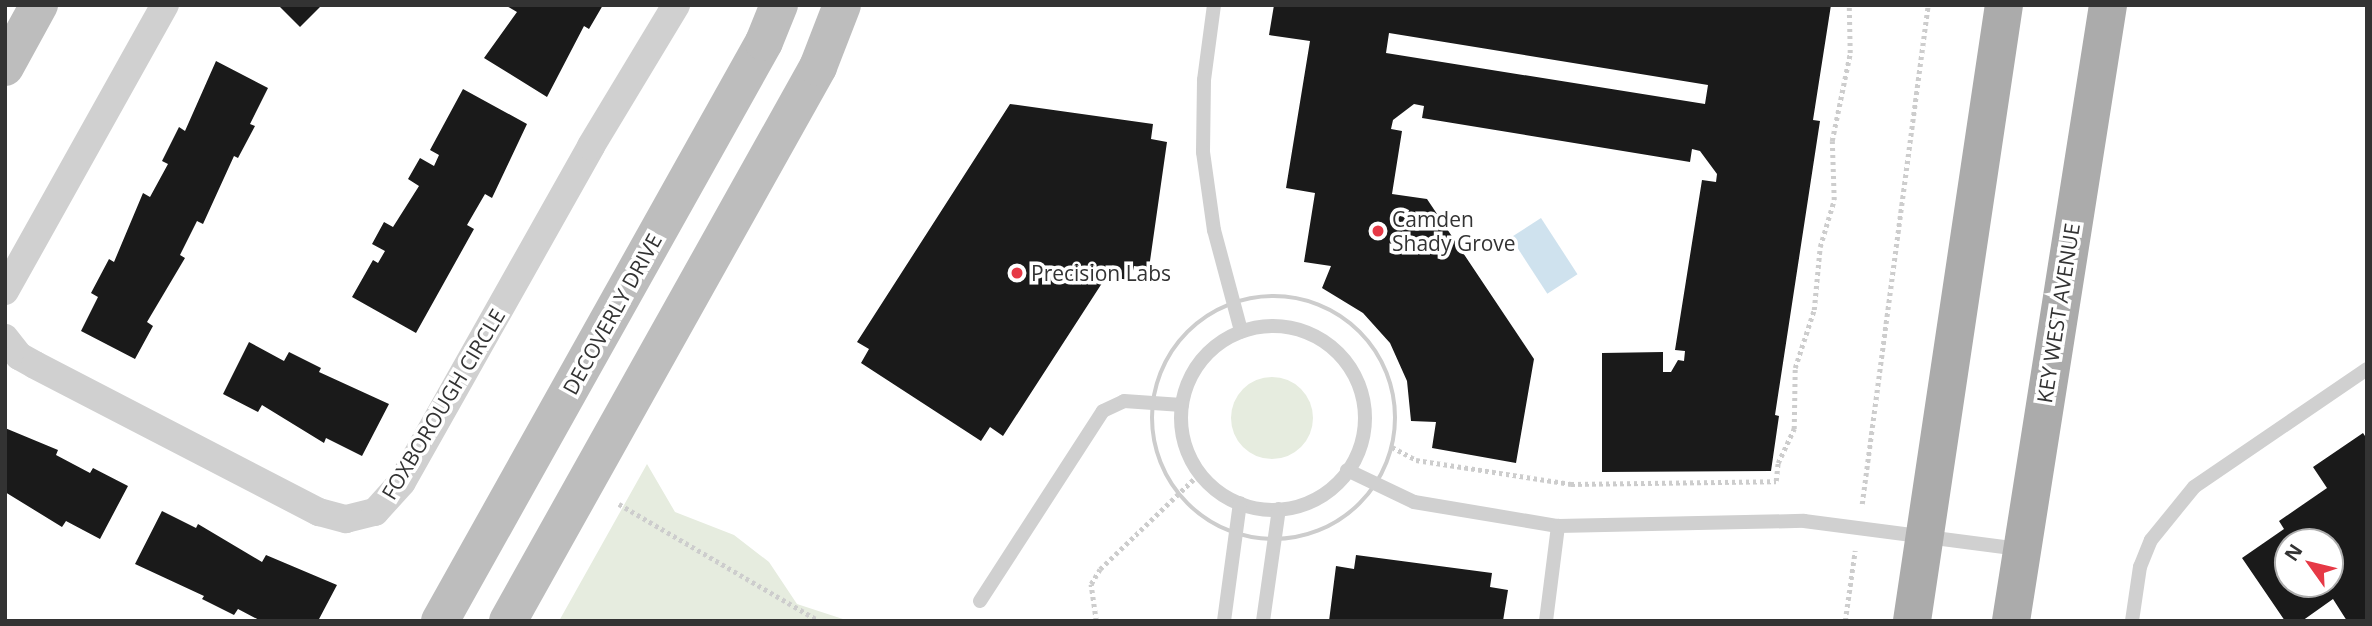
<!DOCTYPE html>
<html>
<head>
<meta charset="utf-8">
<style>
  body { margin:0 }
  #map { position:relative; width:2372px; height:626px; overflow:hidden; background:#fff; font-family:"Open Sans",sans-serif }
  div>[style] { position:absolute }
  .green>* { inset:0; background:#e6ecdf }
  .round { border-radius:50% }
  .water>* { inset:0; background:#cfe2ee; transform-origin:0 0 }
  .building>* { inset:0; background:#1a1a1a }
  .path>* { height:4.5px; margin-top:-2.25px; transform-origin:0; background:repeating-linear-gradient(90deg,#cdcdcd 0 3.5px,transparent 0 7px) }
  .path>.ring { margin:-2.25px; padding:0; box-sizing:content-box; background:none; border:4.5px solid #cdcdcd; border-radius:50% }
  .lane>* { height:14px; margin:-7px; padding:0 7px; transform-origin:7px; border-radius:7px; background:#d0d0d0 }
  .lane>.ring { margin:-7px; padding:0; box-sizing:content-box; background:none; border:14px solid #d0d0d0; border-radius:50% }
  .street>* { height:28px; margin:-14px; padding:0 14px; transform-origin:14px; border-radius:14px; background:#d0d0d0 }
  .secondary>* { height:38px; margin:-19px; padding:0 19px; transform-origin:19px; border-radius:19px; background:#bdbdbd }
  .primary>* { height:38px; margin:-19px; padding:0 19px; transform-origin:19px; border-radius:19px; background:#ababab }
  .dots>* { width:19px; height:19px; translate:-50% -50%; box-sizing:border-box; border:4px solid #fff; border-radius:50% }
  span { translate:-50% -50%; white-space:nowrap; text-align:center; line-height:1.15; -webkit-text-stroke:7px #fff; paint-order:stroke }
  .poi-label { font-size:21px; color:#333 }
  .left { translate:0 -50%; text-align:left }
  .street-label { font-size:21px; color:#333 }
  .frame { position:absolute; inset:0; border:7px solid #333; pointer-events:none }
  .north { position:absolute; left:2274px; top:528px; width:70px; height:70px; box-sizing:border-box; background:#fff; border:2px solid #adadad; border-radius:50%; rotate:304deg; font-size:19px; font-weight:700; line-height:28px; text-align:center; color:#333 }
  .north::after { content:''; display:block; margin:auto; width:24px; height:32px; background:#e63946; clip-path:polygon(50% 0,100% 100%,50% 72%,0 100%) }
</style>
</head>
<body>
<div id="map">
  <div class="green">
    <i class="round" style="left:1231px;top:377px;width:82px;height:82px"></i>
    <i style="clip-path:polygon(647px 464px,675px 512px,734px 535px,769px 562px,797px 604px,849px 621px,559px 621px)"></i>
  </div>
  <div class="water">
    <i style="left:1541px;top:218px;width:67px;height:36px;rotate:57deg"></i>
  </div>
  <div class="building">
    <i style="clip-path:polygon(278px 5px,322px 5px,300px 27px)"></i>
    <i style="clip-path:polygon(505px 5px,603px 5px,589px 29px,584px 26px,547px 97px,484px 58px,517px 12px)"></i>
    <i style="clip-path:polygon(evenodd,1274px 5px,1831px 5px,1813px 120px,1820px 121px,1775px 415px,1779px 416px,1771px 471px,1602px 472px,1602px 353px,1663px 352px,1663px 372px,1671px 372px,1678px 360px,1684px 361px,1685px 351px,1675px 350px,1702px 180px,1716px 182px,1717px 174px,1700px 151px,1692px 149px,1690px 162px,1422px 118px,1424px 106px,1414px 104px,1393px 120px,1391px 129px,1402px 131px,1392px 194px,1427px 199px,1534px 359px,1516px 463px,1432px 448px,1436px 422px,1411px 421px,1407px 381px,1390px 343px,1363px 313px,1322px 288px,1331px 266px,1304px 262px,1315px 193px,1286px 188px,1310px 41px,1269px 35px,1274px 5px,1389px 33px,1708px 85px,1705px 104px,1386px 53px,1389px 33px)"></i>
    <i style="clip-path:polygon(216px 61px,268px 88px,250px 124px,255px 126px,238px 158px,234px 156px,203px 224px,197px 221px,180px 255px,185px 258px,147px 322px,153px 326px,135px 359px,81px 331px,98px 297px,91px 293px,109px 259px,114px 262px,143px 193px,150px 197px,168px 164px,162px 161px,179px 127px,185px 131px)"></i>
    <i style="clip-path:polygon(463px 89px,527px 124px,492px 198px,485px 194px,467px 225px,474px 229px,416px 333px,352px 297px,373px 260px,378px 263px,385px 251px,372px 244px,384px 222px,393px 227px,419px 186px,408px 179px,420px 158px,434px 166px,439px 155px,430px 150px)"></i>
    <i style="clip-path:polygon(1010px 104px,1153px 124px,1151px 139px,1167px 142px,1149px 268px,1134px 266px,1131px 280px,1106px 277px,1003px 436px,990px 427px,981px 441px,861px 363px,869px 349px,857px 342px)"></i>
    <i style="clip-path:polygon(249px 342px,284px 361px,289px 352px,321px 368px,319px 372px,389px 404px,362px 456px,326px 438px,324px 443px,262px 405px,258px 412px,223px 394px)"></i>
    <i style="clip-path:polygon(5px 428px,58px 450px,56px 455px,90px 473px,93px 468px,128px 486px,100px 539px,66px 521px,62px 527px,5px 492px)"></i>
    <i style="clip-path:polygon(evenodd,2363px 433px,2367px 439px,2367px 621px,2347px 621px,2333px 599px,2302px 621px,2285px 621px,2242px 558px,2284px 529px,2279px 521px,2327px 488px,2313px 467px,2363px 433px,2288px 542px,2330px 542px,2330px 584px,2288px 584px,2288px 542px)"></i>
    <i style="clip-path:polygon(162px 511px,196px 528px,198px 524px,262px 562px,266px 555px,337px 585px,318px 621px,261px 621px,238px 609px,234px 615px,202px 599px,204px 596px,135px 564px)"></i>
    <i style="clip-path:polygon(1356px 555px,1492px 573px,1490px 587px,1508px 590px,1503px 621px,1329px 621px,1336px 566px,1354px 569px)"></i>
  </div>
  <div class="path">
    <i class="ring" style="left:1152px;top:296px;width:239.5px;height:239.5px"></i>
    <i style="left:1392px;top:447px;width:27px;rotate:28deg"></i>
    <i style="left:1416px;top:460px;width:157px;rotate:8.8deg"></i>
    <i style="left:1571px;top:484px;width:205px;rotate:-0.8deg"></i>
    <i style="left:1776px;top:481px;width:18px;rotate:-84deg"></i>
    <i style="left:1778px;top:463px;width:38px;rotate:-65deg"></i>
    <i style="left:1794px;top:429px;width:61px;rotate:-89.1deg"></i>
    <i style="left:1795px;top:368px;width:61px;rotate:-71.9deg"></i>
    <i style="left:1814px;top:310px;width:63px;rotate:-84.6deg"></i>
    <i style="left:1820px;top:247px;width:49px;rotate:-73.4deg"></i>
    <i style="left:1834px;top:200px;width:59px;rotate:-91.9deg"></i>
    <i style="left:1832px;top:141px;width:90px;rotate:-78.4deg"></i>
    <i style="left:1850px;top:53px;width:48px;rotate:-91.2deg"></i>
    <i style="left:619px;top:504px;width:232px;rotate:30.3deg"></i>
    <i style="left:1862px;top:504px;width:503px;rotate:-82.47deg"></i>
    <i style="left:1096px;top:621px;width:37px;rotate:-98deg"></i>
    <i style="left:1091px;top:584px;width:17px;rotate:-59deg"></i>
    <i style="left:1100px;top:569px;width:137px;rotate:-43.8deg"></i>
    <i style="left:1845px;top:621px;width:71px;rotate:-81.9deg"></i>
  </div>
  <div class="lane">
    <i style="left:1214px;top:5px;width:76px;rotate:97.6deg"></i>
    <i style="left:1204px;top:80px;width:72px;rotate:90.8deg"></i>
    <i style="left:1203px;top:152px;width:79px;rotate:82deg"></i>
    <i style="left:1214px;top:230px;width:105px;rotate:75deg"></i>
    <i class="ring" style="left:1181px;top:326px;width:170px;height:170px"></i>
    <i style="left:1347px;top:470px;width:74px;rotate:25.5deg"></i>
    <i style="left:1414px;top:502px;width:146px;rotate:9.5deg"></i>
    <i style="left:1558px;top:526px;width:246px;rotate:-1.2deg"></i>
    <i style="left:1804px;top:521px;width:217px;rotate:7.4deg"></i>
    <i style="left:980px;top:601px;width:226px;rotate:-57.1deg"></i>
    <i style="left:1103px;top:411px;width:23px;rotate:-25deg"></i>
    <i style="left:1124px;top:401px;width:58px;rotate:3.9deg"></i>
    <i style="left:1224px;top:621px;width:119px;rotate:-82.3deg"></i>
    <i style="left:1263px;top:621px;width:113px;rotate:-81.9deg"></i>
    <i style="left:1546px;top:621px;width:96px;rotate:-82.8deg"></i>
    <i style="left:2132px;top:621px;width:55px;rotate:-81.6deg"></i>
    <i style="left:2140px;top:567px;width:29px;rotate:-68deg"></i>
    <i style="left:2151px;top:540px;width:68px;rotate:-50.9deg"></i>
    <i style="left:2194px;top:487px;width:209px;rotate:-34.3deg"></i>
  </div>
  <div class="street">
    <i style="left:5px;top:291px;width:328px;rotate:-60.8deg"></i>
    <i style="left:5px;top:338px;width:23px;rotate:52deg"></i>
    <i style="left:19px;top:356px;width:18px;rotate:29deg"></i>
    <i style="left:35px;top:365px;width:320px;rotate:27.4deg"></i>
    <i style="left:319px;top:512px;width:28px;rotate:15deg"></i>
    <i style="left:346px;top:519px;width:30px;rotate:-14deg"></i>
    <i style="left:375px;top:512px;width:40px;rotate:-48deg"></i>
    <i style="left:402px;top:482px;width:386px;rotate:-60.6deg"></i>
    <i style="left:591px;top:146px;width:165px;rotate:-58.9deg"></i>
  </div>
  <div class="secondary">
    <i style="left:5px;top:67px;width:71px;rotate:-61.3deg"></i>
    <i style="left:440px;top:621px;width:663px;rotate:-60.77deg"></i>
    <i style="left:764px;top:42px;width:40px;rotate:-68deg"></i>
    <i style="left:508px;top:621px;width:635px;rotate:-60.77deg"></i>
    <i style="left:818px;top:67px;width:66px;rotate:-68.8deg"></i>
  </div>
  <div class="primary">
    <i style="left:1912px;top:621px;width:623px;rotate:-81.51deg"></i>
    <i style="left:2011px;top:621px;width:624px;rotate:-81.05deg"></i>
  </div>
  <div class="dots">
    <i style="left:1378px;top:231px;background:#e63946"></i>
    <i style="left:1017px;top:273px;background:#e63946"></i>
  </div>
  <div class="poi-label">
    <span class="left" style="left:1392px;top:231px">Camden<br>Shady Grove</span>
    <span class="left" style="left:1031px;top:273px">Precision Labs</span>
  </div>
  <div class="street-label">
    <span style="left:2058px;top:313px;rotate:-81deg">KEY WEST AVENUE</span>
    <span style="left:612px;top:314px;rotate:-61deg">DECOVERLY DRIVE</span>
    <span style="left:443px;top:404px;rotate:-59deg">FOXBOROUGH CIRCLE</span>
  </div>
  <div class="frame"></div>
  <div class="north">N</div>
</div>
</body>
</html>
